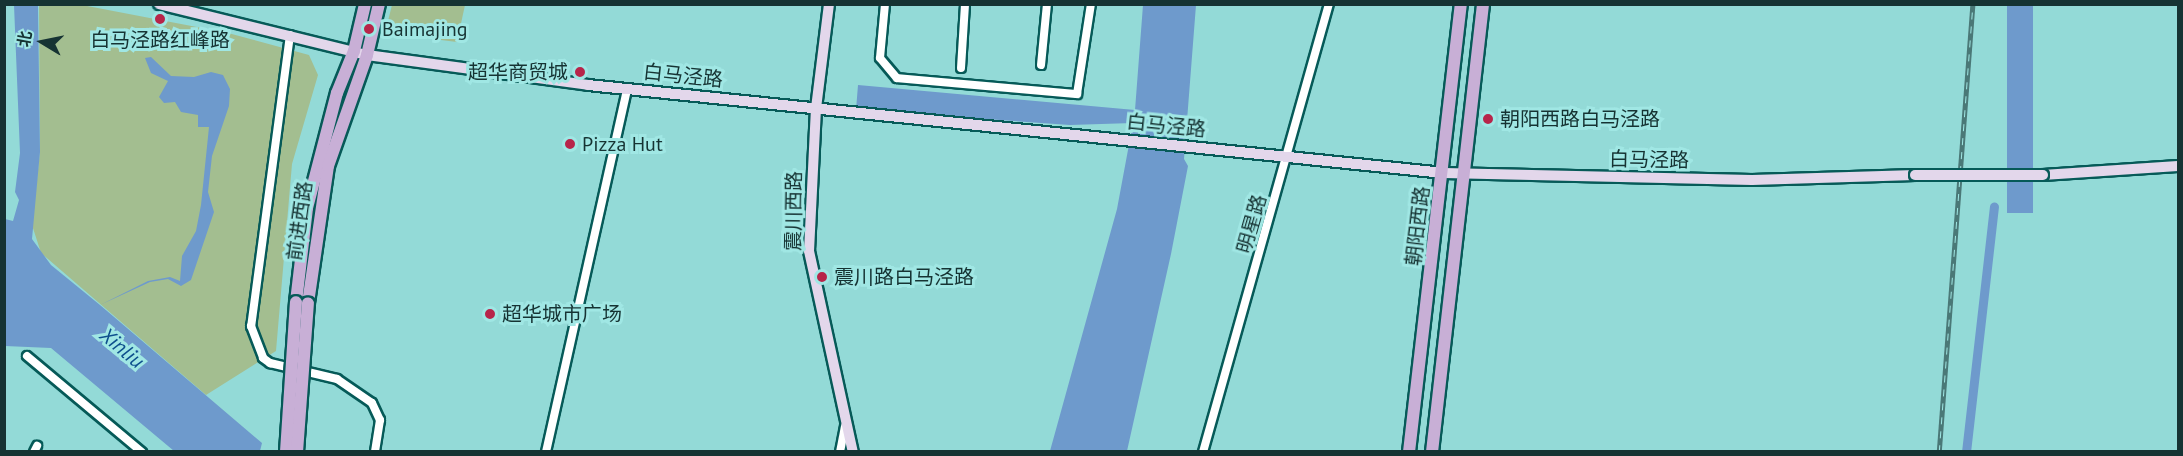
<!DOCTYPE html>
<html>
<head>
<meta charset="utf-8">
<style>
  body { margin:0 }
  #map { position:relative; width:2183px; height:456px; overflow:hidden; background:#93dad7; font-family:"PT Sans","Noto Sans SC",sans-serif }
  div>[style] { position:absolute }
  .green>* { inset:0; background:#a3be90 }
  .water>* { inset:0; background:#6e9acc; transform-origin:0 0 }
  .canal>* { height:9px; margin:-4.5px; padding:0 4.5px; transform-origin:4.5px; border-radius:4.5px; background:#6e9acc }
  .roads { filter:drop-shadow(2px 0 #065a58) drop-shadow(-2px 0 #065a58) drop-shadow(0 2px #065a58) drop-shadow(0 -2px #065a58) }
  .street>* { height:8px; margin:-4px; padding:0 4px; transform-origin:4px; border-radius:4px; background:#fff }
  .secondary>* { height:10px; margin:-5px; padding:0 5px; transform-origin:5px; border-radius:5px; background:#e3d7eb }
  .primary>* { height:12px; margin:-6px; padding:0 6px; transform-origin:6px; border-radius:6px; background:#c8afd6 }
  .rail>* { height:4.5px; margin-top:-2.25px; transform-origin:0; background:repeating-linear-gradient(90deg,#a0e7e4 0 7px,#4a7877 0 14px); box-sizing:border-box; border-block:2px solid #4a7877 }
  .bridges { filter:drop-shadow(2px 0 #065a58) drop-shadow(-2px 0 #065a58) drop-shadow(0 2px #065a58) drop-shadow(0 -2px #065a58) }
  .secondary-bridge>* { height:10px; margin:-5px; padding:0 5px; transform-origin:5px; border-radius:5px; background:#e3d7eb }
  .primary-bridge>* { height:12px; margin:-6px; padding:0 6px; transform-origin:6px; border-radius:6px; background:#c8afd6 }
  .dots>* { width:16px; height:16px; translate:-50% -50%; box-sizing:border-box; border:3px solid #a0e7e4; border-radius:50% }
  span { translate:-50% -50%; white-space:nowrap; text-align:center; line-height:1.15; -webkit-text-stroke:6px #a0e7e4; paint-order:stroke }
  .poi-label { font-size:20px; color:#163333 }
  .left { translate:0 -50%; text-align:left }
  .right { translate:-100% -50%; text-align:right }
  .street-label { font-size:20px; color:#163333 }
  .water-label { font-size:21px; color:#0d4f8d; font-style:italic }
  .frame { position:absolute; inset:0; border:6px solid #163333; pointer-events:none }
  .north { position:absolute; left:12px; top:12px; width:60px; height:60px; -webkit-text-stroke:4px #a0e7e4; paint-order:stroke; rotate:280deg; font-size:16px; font-weight:700; line-height:24px; text-align:center; color:#163333 }
  .north::after { content:''; display:block; margin:auto; width:21px; height:27px; background:#163333; clip-path:polygon(50% 0,100% 100%,50% 72%,0 100%) }
</style>
</head>
<body>
<div id="map">
  <div class="green">
    <i style="clip-path:polygon(39px 5px,82px 5px,228px 33px,309px 55px,318px 75px,292px 164px,276px 351px,206px 395px,41px 253px,32px 225px,40px 152px)"></i>
    <i style="clip-path:polygon(392px 5px,465px 5px,457px 42px,385px 33px)"></i>
  </div>
  <div class="water">
    <i style="clip-path:polygon(14px 5px,38px 5px,40px 152px,32px 239px,51px 265px,100px 305px,148px 281px,170px 277px,180px 281px,182px 256px,196px 231px,201px 205px,209px 127px,198px 127px,198px 115px,181px 112px,175px 102px,164px 103px,159px 97px,168px 81px,151px 73px,145px 58px,151px 57px,171px 76px,194px 77px,211px 72px,223px 75px,230px 89px,229px 106px,212px 156px,208px 192px,214px 212px,191px 280px,181px 286px,168px 279px,150px 282px,100px 305px,262px 443px,260px 451px,174px 451px,51px 348px,5px 346px,5px 219px,13px 221px,19px 200px,15px 192px,20px 153px)"></i>
    <i style="clip-path:polygon(1143px 5px,1196px 5px,1184px 159px,1188px 166px,1171px 254px,1127px 451px,1050px 451px,1117px 209px,1133px 123px,1070px 125px,856px 110px,858px 85px,1135px 110px)"></i>
    <i style="left:2007px;top:5px;width:26px;height:208px"></i>
  </div>
  <div class="canal">
    <i style="left:1966px;top:452px;width:247px;rotate:-83.5deg"></i>
  </div>
  <div class="roads">
    <div class="street">
      <i style="left:885px;top:4px;width:54px;rotate:95.3deg"></i>
      <i style="left:880px;top:58px;width:26px;rotate:50deg"></i>
      <i style="left:897px;top:78px;width:181px;rotate:5.1deg"></i>
      <i style="left:1077px;top:94px;width:91px;rotate:-81.2deg"></i>
      <i style="left:290px;top:35px;width:294px;rotate:97.6deg"></i>
      <i style="left:251px;top:326px;width:34px;rotate:69deg"></i>
      <i style="left:263px;top:358px;width:9px;rotate:36deg"></i>
      <i style="left:270px;top:363px;width:69px;rotate:13.4deg"></i>
      <i style="left:337px;top:379px;width:42px;rotate:34.4deg"></i>
      <i style="left:372px;top:403px;width:19px;rotate:65deg"></i>
      <i style="left:380px;top:420px;width:32px;rotate:99deg"></i>
      <i style="left:1041px;top:65px;width:61px;rotate:-84.4deg"></i>
      <i style="left:961px;top:68px;width:64px;rotate:-86.4deg"></i>
      <i style="left:27px;top:356px;width:150px;rotate:39.9deg"></i>
      <i style="left:34px;top:452px;width:7px;rotate:-63deg"></i>
      <i style="left:546px;top:452px;width:372px;rotate:-77.4deg"></i>
      <i style="left:840px;top:452px;width:26px;rotate:-79deg"></i>
      <i style="left:1203px;top:452px;width:465px;rotate:-74.3deg"></i>
    </div>
    <div class="secondary">
      <i style="left:159px;top:4px;width:214px;rotate:13.8deg"></i>
      <i style="left:367px;top:55px;width:223px;rotate:7.7deg"></i>
      <i style="left:588px;top:85px;width:861px;rotate:5.87deg"></i>
      <i style="left:1444px;top:173px;width:308px;rotate:1.3deg"></i>
      <i style="left:1752px;top:180px;width:163px;rotate:-1.8deg"></i>
      <i style="left:829px;top:4px;width:105px;rotate:97.1deg"></i>
      <i style="left:816px;top:108px;width:143px;rotate:92.8deg"></i>
      <i style="left:809px;top:251px;width:206px;rotate:77.7deg"></i>
      <i style="left:2043px;top:175px;width:135px;rotate:-3.8deg"></i>
    </div>
    <div class="primary">
      <i style="left:296px;top:302px;width:95px;rotate:-83.3deg"></i>
      <i style="left:307px;top:208px;width:119px;rotate:-75.4deg"></i>
      <i style="left:337px;top:93px;width:45px;rotate:-68deg"></i>
      <i style="left:354px;top:51px;width:48px;rotate:-76.8deg"></i>
      <i style="left:308px;top:303px;width:138px;rotate:-81.7deg"></i>
      <i style="left:328px;top:166px;width:118px;rotate:-70.6deg"></i>
      <i style="left:367px;top:55px;width:52px;rotate:-76.8deg"></i>
      <i style="left:1409px;top:452px;width:451px;rotate:-83.4deg"></i>
      <i style="left:1432px;top:452px;width:451px;rotate:-83.5deg"></i>
    </div>
  </div>
  <div class="rail">
    <i style="left:1939px;top:452px;width:449px;rotate:-85.7deg"></i>
  </div>
  <div class="bridges">
    <div class="secondary-bridge">
      <i style="left:1915px;top:175px;width:128px"></i>
    </div>
    <div class="primary-bridge">
      <i style="left:286px;top:452px;width:150px;rotate:-86.2deg"></i>
      <i style="left:297px;top:452px;width:149px;rotate:-85.8deg"></i>
    </div>
  </div>
  <div class="dots">
    <i style="left:160px;top:19px;background:#b7254a"></i>
    <i style="left:369px;top:29px;background:#b7254a"></i>
    <i style="left:580px;top:72px;background:#b7254a"></i>
    <i style="left:1488px;top:119px;background:#b7254a"></i>
    <i style="left:570px;top:144px;background:#b7254a"></i>
    <i style="left:822px;top:277px;background:#b7254a"></i>
    <i style="left:490px;top:314px;background:#b7254a"></i>
  </div>
  <div class="poi-label">
    <span class="left" style="left:382px;top:29px">Baimajing</span>
    <span style="left:160px;top:40px">白马泾路红峰路</span>
    <span class="right" style="left:568px;top:72px">超华商贸城</span>
    <span class="left" style="left:1500px;top:119px">朝阳西路白马泾路</span>
    <span class="left" style="left:582px;top:144px">Pizza Hut</span>
    <span class="left" style="left:834px;top:277px">震川路白马泾路</span>
    <span class="left" style="left:502px;top:314px">超华城市广场</span>
  </div>
  <div class="street-label">
    <span style="left:683px;top:76px;rotate:6deg">白马泾路</span>
    <span style="left:1166px;top:126px;rotate:6deg">白马泾路</span>
    <span style="left:1649px;top:160px;rotate:1deg">白马泾路</span>
    <span style="left:794px;top:211px;rotate:-89deg">震川西路</span>
    <span style="left:300px;top:221px;rotate:-82deg">前进西路</span>
    <span style="left:1252px;top:224px;rotate:-74deg">明星路</span>
    <span style="left:1418px;top:226px;rotate:-83deg">朝阳西路</span>
  </div>
  <div class="water-label">
    <span style="left:122px;top:348px;rotate:40deg">Xinliu</span>
  </div>
  <div class="frame"></div>
  <div class="north">北</div>
</div>
</body>
</html>
